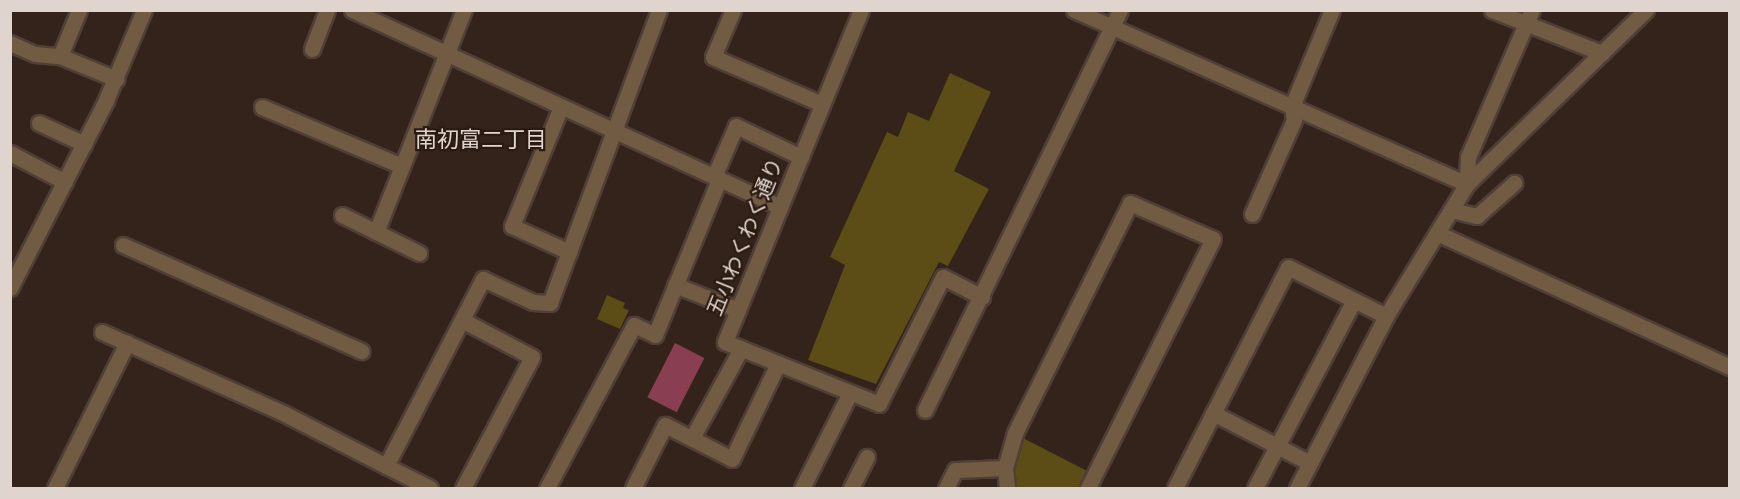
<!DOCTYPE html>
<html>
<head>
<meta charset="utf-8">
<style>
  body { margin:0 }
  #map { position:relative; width:1740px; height:499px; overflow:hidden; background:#34231a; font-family:Jost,"Noto Sans JP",sans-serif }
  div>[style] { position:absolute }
  .green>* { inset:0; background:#5c4c15 }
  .water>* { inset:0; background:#893e51; transform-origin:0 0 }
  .roads { filter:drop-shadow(2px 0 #503f37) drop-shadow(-2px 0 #503f37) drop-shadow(0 2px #503f37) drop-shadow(0 -2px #503f37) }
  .minor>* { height:15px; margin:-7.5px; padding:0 7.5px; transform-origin:7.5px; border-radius:7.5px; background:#715c43 }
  span { translate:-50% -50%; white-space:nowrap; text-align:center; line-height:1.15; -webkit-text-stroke:4.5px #2a1a11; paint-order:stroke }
  .street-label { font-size:21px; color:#e0d4ce }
  .neighbourhood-label { font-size:22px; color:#e0d4ce }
  .frame { position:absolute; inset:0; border:12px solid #e0d4ce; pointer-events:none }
</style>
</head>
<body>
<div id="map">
  <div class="green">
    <i style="clip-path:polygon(950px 73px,991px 92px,954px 171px,989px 189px,948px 266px,939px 262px,876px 384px,808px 360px,845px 265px,830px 257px,887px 132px,898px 137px,908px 112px,929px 121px)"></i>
    <i style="clip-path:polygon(607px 295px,625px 303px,623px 308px,629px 310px,620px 329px,597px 319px)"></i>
    <i style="clip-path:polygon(1021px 437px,1089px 472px,1081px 488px,1013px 488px,1015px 458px)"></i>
  </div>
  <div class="water">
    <i style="left:675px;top:343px;width:33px;height:61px;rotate:27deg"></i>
  </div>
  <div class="roads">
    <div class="minor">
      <i style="left:352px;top:10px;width:471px;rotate:24.7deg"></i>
      <i style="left:733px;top:10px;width:51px;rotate:113.1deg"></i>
      <i style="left:713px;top:57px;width:119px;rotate:23.3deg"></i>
      <i style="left:861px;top:10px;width:359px;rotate:112.3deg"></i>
      <i style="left:725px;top:342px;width:166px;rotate:21.9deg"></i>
      <i style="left:879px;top:404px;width:142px;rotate:-63.3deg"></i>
      <i style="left:943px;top:277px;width:44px;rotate:27.1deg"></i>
      <i style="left:1074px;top:10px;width:430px;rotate:23.9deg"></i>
      <i style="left:1467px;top:184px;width:27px;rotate:-88deg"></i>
      <i style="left:1468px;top:157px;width:160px;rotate:-66.5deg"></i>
      <i style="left:1492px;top:10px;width:118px;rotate:21.4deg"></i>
      <i style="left:10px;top:43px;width:27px;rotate:24deg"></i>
      <i style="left:35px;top:54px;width:25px;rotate:5deg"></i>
      <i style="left:60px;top:56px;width:50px;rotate:-67.6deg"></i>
      <i style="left:312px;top:49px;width:42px;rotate:-69deg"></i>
      <i style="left:60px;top:56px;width:61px;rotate:22.3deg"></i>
      <i style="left:262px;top:107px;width:152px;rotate:22.9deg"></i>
      <i style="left:561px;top:107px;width:129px;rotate:112.4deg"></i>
      <i style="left:512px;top:226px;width:63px;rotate:24.5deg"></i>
      <i style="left:39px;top:123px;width:50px;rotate:25deg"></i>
      <i style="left:10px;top:153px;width:62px;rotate:27.8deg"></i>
      <i style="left:1451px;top:210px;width:27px;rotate:13deg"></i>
      <i style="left:1477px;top:216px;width:50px;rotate:-41.7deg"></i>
      <i style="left:1252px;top:214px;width:103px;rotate:-65.9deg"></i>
      <i style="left:1294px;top:120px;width:14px;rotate:-98deg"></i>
      <i style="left:1292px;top:106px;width:104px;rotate:-67.4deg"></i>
      <i style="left:342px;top:215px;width:86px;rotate:26.3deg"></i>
      <i style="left:376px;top:232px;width:239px;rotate:-68.4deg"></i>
      <i style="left:1437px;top:233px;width:322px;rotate:24.6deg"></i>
      <i style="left:123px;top:245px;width:261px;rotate:24deg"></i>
      <i style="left:675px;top:285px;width:68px;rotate:21.6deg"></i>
      <i style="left:10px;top:288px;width:211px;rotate:-62.9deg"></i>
      <i style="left:106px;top:100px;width:98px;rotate:-67.1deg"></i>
      <i style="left:462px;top:320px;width:79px;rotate:27.9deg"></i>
      <i style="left:532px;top:357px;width:148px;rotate:117.8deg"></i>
      <i style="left:102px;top:332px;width:198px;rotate:24.1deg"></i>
      <i style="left:283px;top:413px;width:116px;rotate:27.2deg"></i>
      <i style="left:925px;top:410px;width:445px;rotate:-64deg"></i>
      <i style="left:1213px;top:413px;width:109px;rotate:27.3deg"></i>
      <i style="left:692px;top:438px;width:102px;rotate:-61.2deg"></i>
      <i style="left:1005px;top:468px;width:20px;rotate:84deg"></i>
      <i style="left:55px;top:488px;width:162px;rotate:-63.6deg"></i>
      <i style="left:430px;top:488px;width:49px;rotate:-153.4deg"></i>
      <i style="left:386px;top:466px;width:211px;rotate:-62.6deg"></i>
      <i style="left:483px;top:279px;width:55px;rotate:24.7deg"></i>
      <i style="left:533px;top:302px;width:17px;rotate:3deg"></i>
      <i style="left:550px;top:303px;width:313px;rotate:-69.6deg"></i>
      <i style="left:547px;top:488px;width:185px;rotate:-61.9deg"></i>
      <i style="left:634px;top:325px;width:23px;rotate:25deg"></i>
      <i style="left:655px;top:335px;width:168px;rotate:-67.6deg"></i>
      <i style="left:719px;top:180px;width:9px;rotate:-111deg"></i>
      <i style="left:716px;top:172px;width:50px;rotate:-66.5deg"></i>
      <i style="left:736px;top:126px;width:72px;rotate:25.5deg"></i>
      <i style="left:633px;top:488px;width:71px;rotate:-63.1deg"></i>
      <i style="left:665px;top:425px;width:75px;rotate:26.9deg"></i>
      <i style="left:732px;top:459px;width:106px;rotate:-64.2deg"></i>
      <i style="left:802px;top:488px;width:106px;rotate:-63.2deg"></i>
      <i style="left:851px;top:488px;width:35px;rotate:-63deg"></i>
      <i style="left:946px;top:488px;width:20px;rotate:-63deg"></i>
      <i style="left:955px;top:470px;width:50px;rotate:-2.3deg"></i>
      <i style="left:1005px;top:468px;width:36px;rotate:-74deg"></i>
      <i style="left:1015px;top:433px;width:257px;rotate:-63.4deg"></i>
      <i style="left:1130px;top:203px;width:90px;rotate:23.4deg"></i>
      <i style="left:1213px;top:239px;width:279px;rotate:116.7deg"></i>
      <i style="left:1175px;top:488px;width:248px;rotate:-62.9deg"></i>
      <i style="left:1288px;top:267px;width:110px;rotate:26.6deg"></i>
      <i style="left:1255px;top:488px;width:212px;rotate:-62.2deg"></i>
      <i style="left:1297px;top:488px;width:194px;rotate:-62.6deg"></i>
      <i style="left:1386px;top:316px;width:155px;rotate:-58.5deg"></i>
      <i style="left:1467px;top:184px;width:250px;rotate:-44.2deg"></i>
    </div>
  </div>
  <div class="street-label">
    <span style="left:745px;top:237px;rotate:-68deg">五小わくわく通り</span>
  </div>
  <div class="neighbourhood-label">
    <span style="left:481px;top:140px">南初富二丁目</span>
  </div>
  <div class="frame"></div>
</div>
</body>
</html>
